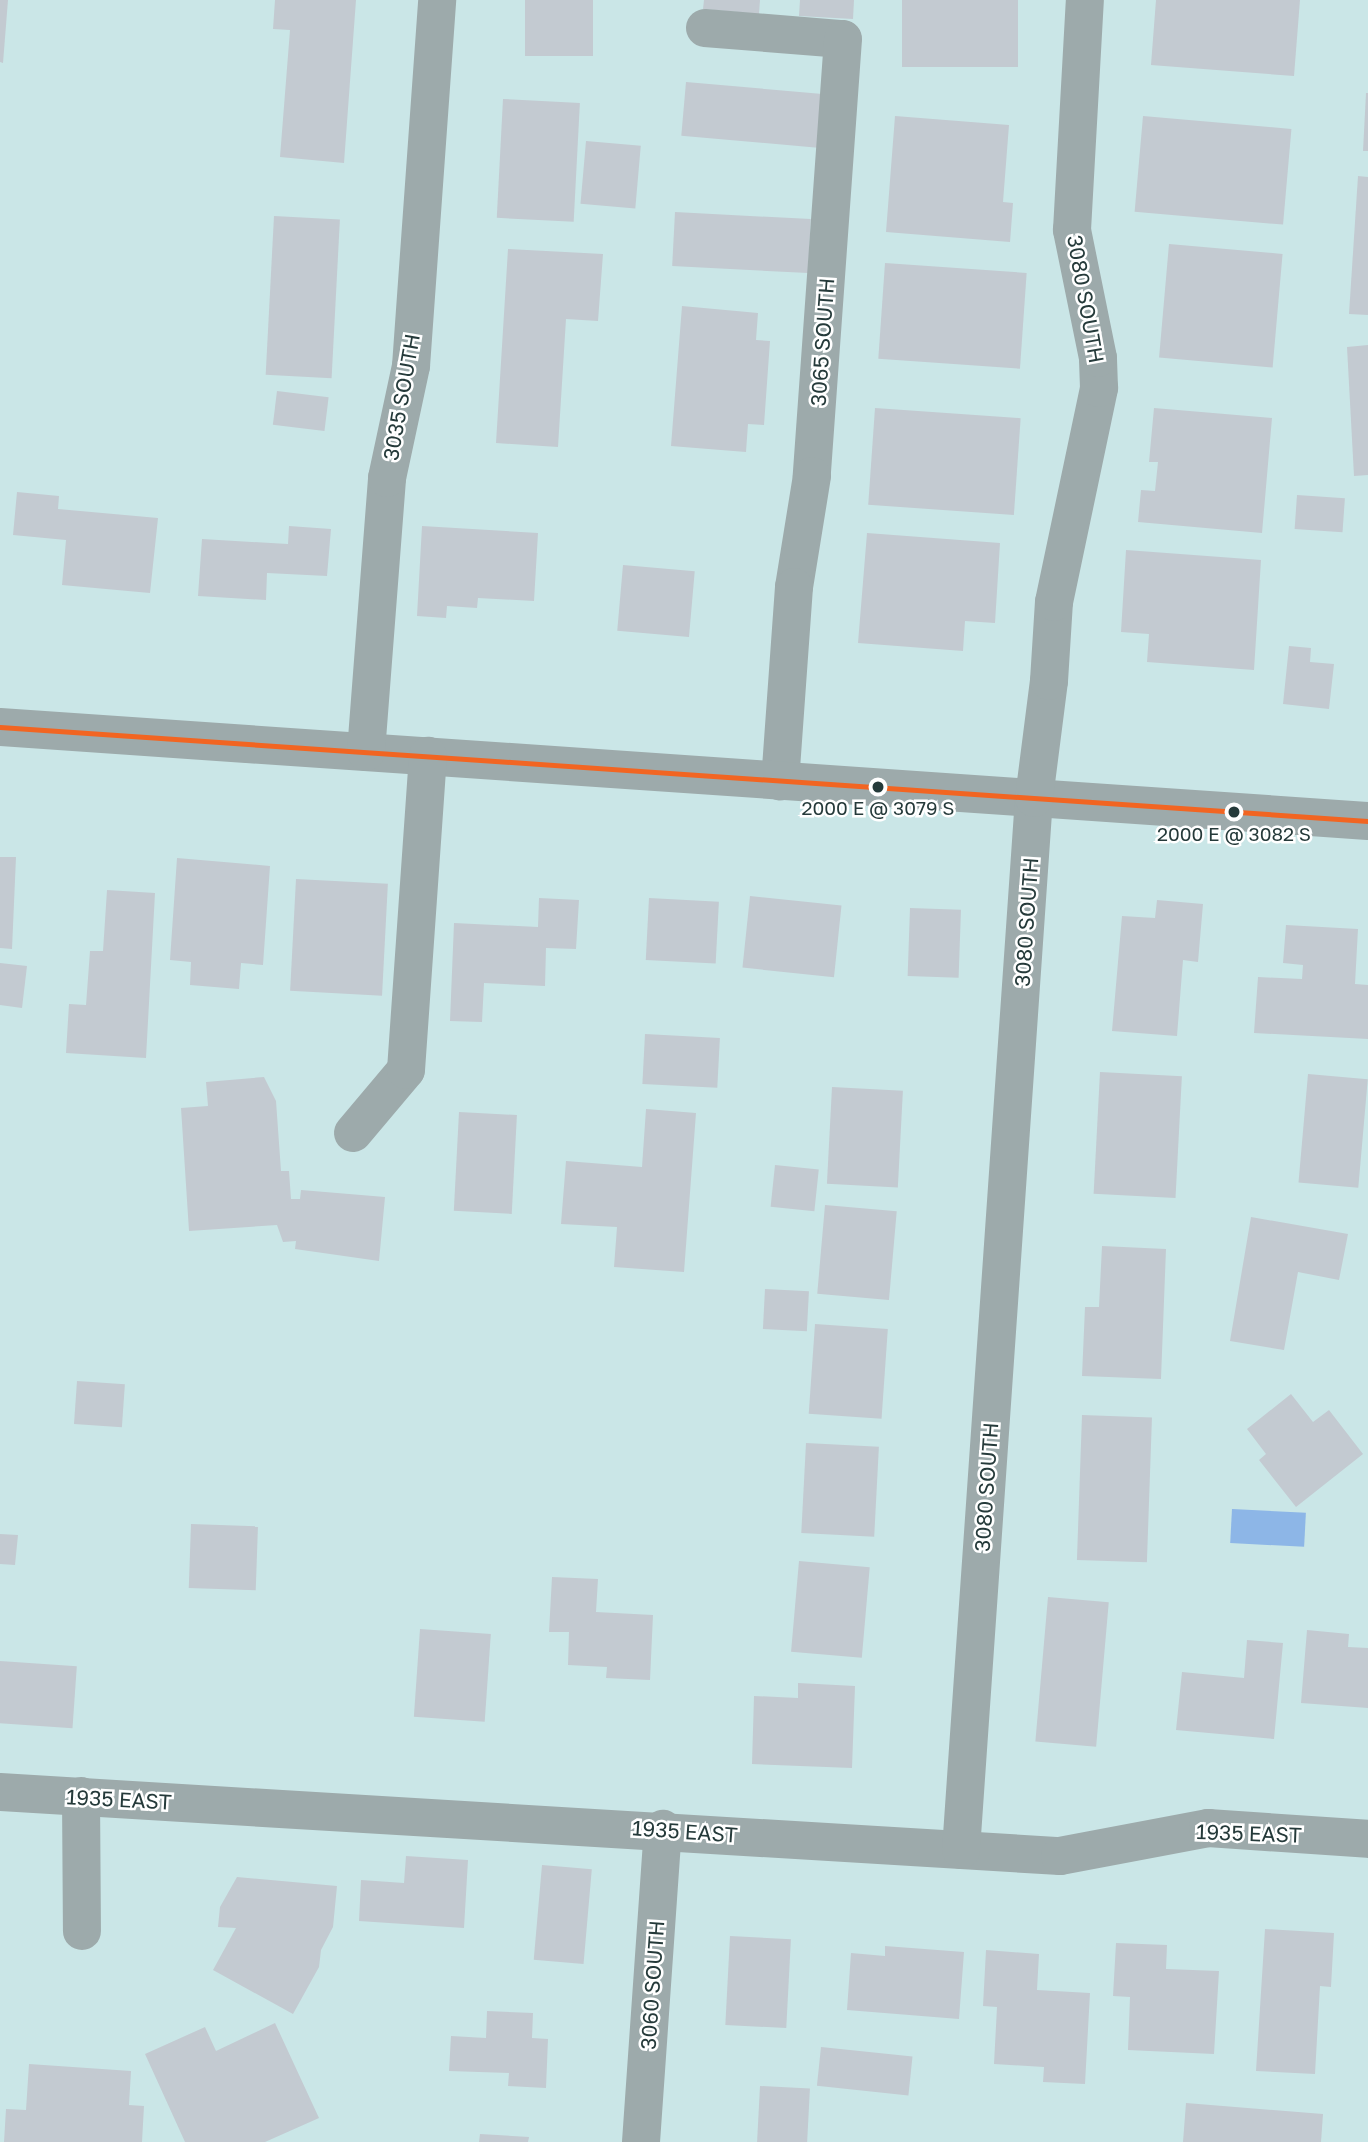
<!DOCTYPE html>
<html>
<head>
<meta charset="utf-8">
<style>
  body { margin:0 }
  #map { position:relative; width:1368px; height:2142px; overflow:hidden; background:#cae6e7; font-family:"Golos Text",sans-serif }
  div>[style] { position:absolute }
  .water>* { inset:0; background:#8db6e7; transform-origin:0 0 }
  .building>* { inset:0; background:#c3cad1; transform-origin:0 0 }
  .minor>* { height:38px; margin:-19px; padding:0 19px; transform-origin:19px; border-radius:19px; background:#9daaab }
  .bus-1>* { height:5px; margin:-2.5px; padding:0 2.5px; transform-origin:2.5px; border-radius:2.5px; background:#f26522 }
  .dots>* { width:19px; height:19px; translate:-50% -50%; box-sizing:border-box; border:4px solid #fff; border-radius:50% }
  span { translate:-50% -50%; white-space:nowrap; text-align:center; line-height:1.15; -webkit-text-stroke:5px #fff; paint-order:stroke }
  .bus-label { font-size:19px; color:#253a3a }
  .street-label { font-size:21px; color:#253a3a }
</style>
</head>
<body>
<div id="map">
  <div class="water">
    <i style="left:1232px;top:1509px;width:74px;height:34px;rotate:3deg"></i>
  </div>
  <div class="building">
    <i style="clip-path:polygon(0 0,8px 0,3px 63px,0 62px)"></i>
    <i style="clip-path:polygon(275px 0,356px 0,344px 163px,280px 157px,290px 30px,273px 29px)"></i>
    <i style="left:525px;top:0;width:68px;height:56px"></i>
    <i style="clip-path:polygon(704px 0,760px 0,759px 14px,703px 9px)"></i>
    <i style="clip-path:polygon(800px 0,854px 0,853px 19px,799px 16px)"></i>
    <i style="left:902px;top:0;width:116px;height:67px"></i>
    <i style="clip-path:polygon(1156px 0,1300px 0,1294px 76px,1151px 65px)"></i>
    <i style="left:686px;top:82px;width:137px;height:54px;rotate:5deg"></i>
    <i style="clip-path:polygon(1366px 93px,1368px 93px,1368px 151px,1363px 151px)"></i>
    <i style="left:503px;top:99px;width:77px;height:119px;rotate:3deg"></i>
    <i style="clip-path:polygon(895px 116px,1009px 125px,1003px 202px,1013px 203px,1010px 242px,886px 232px)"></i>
    <i style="left:1143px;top:116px;width:149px;height:96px;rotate:5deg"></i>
    <i style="left:586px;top:141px;width:55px;height:63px;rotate:5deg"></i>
    <i style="clip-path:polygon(1358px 176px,1368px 177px,1368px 315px,1349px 314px)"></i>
    <i style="left:675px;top:212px;width:136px;height:54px;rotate:3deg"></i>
    <i style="left:274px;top:216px;width:66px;height:159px;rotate:3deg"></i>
    <i style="left:1169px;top:244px;width:114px;height:114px;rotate:5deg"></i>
    <i style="clip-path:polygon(508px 249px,603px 254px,598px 321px,566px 319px,558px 447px,496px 443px)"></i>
    <i style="left:885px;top:263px;width:142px;height:96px;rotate:4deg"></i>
    <i style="clip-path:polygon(682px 306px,758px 313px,756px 340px,770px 341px,764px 425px,748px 424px,746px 452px,671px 446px)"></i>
    <i style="clip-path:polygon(1368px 345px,1368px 475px,1354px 476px,1347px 347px)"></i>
    <i style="left:277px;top:391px;width:52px;height:34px;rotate:7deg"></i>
    <i style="left:875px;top:408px;width:146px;height:97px;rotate:4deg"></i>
    <i style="clip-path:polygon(1154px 408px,1272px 418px,1262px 533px,1138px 522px,1141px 490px,1155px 491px,1158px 462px,1149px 462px)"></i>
    <i style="clip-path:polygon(17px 492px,59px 496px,58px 509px,158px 518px,150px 593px,62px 585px,66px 540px,13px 535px)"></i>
    <i style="left:1297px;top:495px;width:48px;height:34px;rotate:4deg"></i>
    <i style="clip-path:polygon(289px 526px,331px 529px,327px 576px,267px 573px,266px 600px,198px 596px,202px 539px,288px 544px)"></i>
    <i style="clip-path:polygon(422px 526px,538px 533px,534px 601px,478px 598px,477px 608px,447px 606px,446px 618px,417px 616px)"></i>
    <i style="clip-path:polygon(867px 533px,1000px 543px,995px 623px,965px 621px,963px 651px,858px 643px)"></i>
    <i style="clip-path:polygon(1126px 550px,1261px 560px,1254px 670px,1147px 662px,1149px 634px,1121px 632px)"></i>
    <i style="left:623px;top:565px;width:72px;height:66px;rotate:5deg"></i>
    <i style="clip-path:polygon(1289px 646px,1311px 648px,1310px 662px,1334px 664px,1329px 709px,1283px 704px)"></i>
    <i style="clip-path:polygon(0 857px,16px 857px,12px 949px,0 948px)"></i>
    <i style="clip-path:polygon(177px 858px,270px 866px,263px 965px,241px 963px,239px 989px,190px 985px,191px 962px,170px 960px)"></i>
    <i style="left:296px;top:879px;width:92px;height:112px;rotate:3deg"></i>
    <i style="clip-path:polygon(107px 890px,155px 893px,146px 1058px,66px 1053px,69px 1004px,86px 1005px,90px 951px,103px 951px)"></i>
    <i style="left:750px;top:896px;width:92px;height:72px;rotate:6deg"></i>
    <i style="clip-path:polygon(539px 898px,579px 900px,576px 949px,546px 948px,545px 986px,484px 983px,482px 1022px,450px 1021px,454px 923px,538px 927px)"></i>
    <i style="left:649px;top:898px;width:70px;height:62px;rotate:3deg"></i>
    <i style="clip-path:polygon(1157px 900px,1203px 904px,1198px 962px,1183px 960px,1177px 1036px,1112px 1031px,1122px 916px,1155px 918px)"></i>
    <i style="left:910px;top:908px;width:51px;height:68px;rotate:2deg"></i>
    <i style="clip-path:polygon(1286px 925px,1358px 929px,1355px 984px,1368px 985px,1368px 1039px,1254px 1033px,1258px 977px,1302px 979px,1303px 965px,1283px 963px)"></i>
    <i style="clip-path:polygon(0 963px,27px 966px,22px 1008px,0 1005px)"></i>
    <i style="left:645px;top:1034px;width:75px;height:50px;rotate:3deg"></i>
    <i style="left:1100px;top:1072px;width:82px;height:122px;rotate:3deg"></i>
    <i style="left:1308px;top:1074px;width:60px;height:109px;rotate:5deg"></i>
    <i style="clip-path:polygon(264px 1077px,276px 1101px,281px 1171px,289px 1171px,291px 1199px,300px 1199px,301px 1190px,385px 1197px,379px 1261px,295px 1249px,296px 1241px,283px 1242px,277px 1225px,189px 1231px,181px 1108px,208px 1106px,206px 1082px)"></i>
    <i style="left:832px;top:1087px;width:71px;height:97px;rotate:3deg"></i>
    <i style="clip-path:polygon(646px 1109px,696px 1113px,684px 1272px,614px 1267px,617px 1227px,561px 1224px,566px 1161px,642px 1167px)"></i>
    <i style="left:459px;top:1112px;width:58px;height:99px;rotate:3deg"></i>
    <i style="left:775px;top:1165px;width:44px;height:42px;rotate:6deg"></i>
    <i style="left:825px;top:1205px;width:72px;height:89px;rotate:5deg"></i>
    <i style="clip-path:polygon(1251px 1217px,1348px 1234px,1339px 1280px,1298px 1272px,1284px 1350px,1230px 1341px)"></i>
    <i style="clip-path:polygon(1102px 1246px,1166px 1249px,1161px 1379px,1082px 1376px,1085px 1307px,1099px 1307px)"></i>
    <i style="left:765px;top:1289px;width:44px;height:40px;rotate:3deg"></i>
    <i style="left:815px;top:1324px;width:73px;height:90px;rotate:4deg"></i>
    <i style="left:77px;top:1381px;width:48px;height:43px;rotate:4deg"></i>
    <i style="clip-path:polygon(1291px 1394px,1313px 1422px,1329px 1410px,1363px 1454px,1296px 1507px,1259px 1460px,1266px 1454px,1247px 1429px)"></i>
    <i style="left:1082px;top:1415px;width:70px;height:145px;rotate:2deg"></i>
    <i style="left:806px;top:1443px;width:73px;height:90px;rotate:3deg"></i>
    <i style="left:191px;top:1524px;width:67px;height:64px;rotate:2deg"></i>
    <i style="clip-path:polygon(0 1534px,18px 1535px,15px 1565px,0 1564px)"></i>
    <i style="left:799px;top:1561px;width:71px;height:91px;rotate:5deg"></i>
    <i style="clip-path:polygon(552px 1577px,598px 1579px,596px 1612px,653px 1615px,650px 1680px,606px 1678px,607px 1667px,568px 1665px,569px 1632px,549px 1632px)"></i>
    <i style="left:1048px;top:1597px;width:61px;height:145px;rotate:5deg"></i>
    <i style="left:420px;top:1629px;width:71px;height:88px;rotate:4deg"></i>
    <i style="clip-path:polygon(1307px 1630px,1349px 1634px,1348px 1647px,1368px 1648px,1368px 1708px,1301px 1703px)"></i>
    <i style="clip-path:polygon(1247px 1640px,1283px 1643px,1274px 1739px,1176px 1730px,1182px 1672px,1244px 1678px)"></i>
    <i style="left:0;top:1661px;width:77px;height:62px;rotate:4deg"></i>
    <i style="clip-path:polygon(798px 1683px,855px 1686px,852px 1768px,752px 1764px,754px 1696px,798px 1698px)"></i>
    <i style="clip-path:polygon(406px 1856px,468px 1860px,464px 1928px,359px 1921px,361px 1880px,404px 1883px)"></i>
    <i style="left:542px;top:1865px;width:50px;height:95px;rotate:5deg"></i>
    <i style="clip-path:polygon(237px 1877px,337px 1886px,333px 1927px,321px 1950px,319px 1967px,293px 2014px,213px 1970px,236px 1928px,218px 1927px,220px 1907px)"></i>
    <i style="clip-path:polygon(1265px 1929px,1334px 1933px,1331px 1987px,1320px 1986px,1315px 2074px,1256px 2071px)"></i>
    <i style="left:730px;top:1936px;width:61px;height:89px;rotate:3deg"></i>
    <i style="clip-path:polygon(1116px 1943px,1167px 1945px,1166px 1969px,1219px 1971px,1214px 2054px,1128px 2050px,1130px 1997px,1113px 1996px)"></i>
    <i style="clip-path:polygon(885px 1946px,964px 1952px,959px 2019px,847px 2010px,851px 1953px,885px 1956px)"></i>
    <i style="clip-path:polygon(986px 1950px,1039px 1954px,1037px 1990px,1090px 1993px,1085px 2084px,1043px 2082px,1044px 2067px,994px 2064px,997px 2007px,983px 2006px)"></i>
    <i style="clip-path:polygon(487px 2011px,533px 2013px,532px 2038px,548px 2039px,546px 2088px,508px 2086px,509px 2073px,449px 2071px,451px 2036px,486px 2038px)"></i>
    <i style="clip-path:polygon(275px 2023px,319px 2118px,265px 2142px,185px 2142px,145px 2054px,205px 2027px,216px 2051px)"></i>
    <i style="left:821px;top:2047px;width:92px;height:39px;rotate:6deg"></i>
    <i style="clip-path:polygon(29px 2064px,131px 2071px,129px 2105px,144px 2106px,142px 2142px,4px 2142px,6px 2109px,26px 2110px)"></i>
    <i style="left:760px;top:2086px;width:50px;height:56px;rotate:3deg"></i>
    <i style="clip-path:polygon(1186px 2103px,1323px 2114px,1321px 2142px,1183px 2142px)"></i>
    <i style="clip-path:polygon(480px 2134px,529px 2137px,528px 2142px,479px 2142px)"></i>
  </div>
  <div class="minor">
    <i style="left:705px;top:28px;width:138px;rotate:4.6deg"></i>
    <i style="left:843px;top:39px;width:438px;rotate:94.1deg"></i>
    <i style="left:812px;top:476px;width:112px;rotate:99.2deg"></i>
    <i style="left:794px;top:587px;width:195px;rotate:94.1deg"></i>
    <i style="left:0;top:727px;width:1371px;rotate:3.93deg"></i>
    <i style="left:366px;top:752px;width:275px;rotate:-85.6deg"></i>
    <i style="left:387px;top:478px;width:115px;rotate:-77.9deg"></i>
    <i style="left:411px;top:366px;width:367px;rotate:-85.9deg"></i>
    <i style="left:353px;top:1133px;width:82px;rotate:-49.9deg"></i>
    <i style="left:406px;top:1070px;width:315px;rotate:-86deg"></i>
    <i style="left:0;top:1792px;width:1062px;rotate:3.46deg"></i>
    <i style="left:1060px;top:1856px;width:151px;rotate:-10.7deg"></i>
    <i style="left:1208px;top:1828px;width:160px;rotate:3.9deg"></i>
    <i style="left:81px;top:1796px;width:135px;rotate:89.6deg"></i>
    <i style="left:961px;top:1850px;width:1055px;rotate:-86.03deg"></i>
    <i style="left:1034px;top:798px;width:118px;rotate:-82.7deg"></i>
    <i style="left:1049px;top:681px;width:79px;rotate:-86.4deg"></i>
    <i style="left:1054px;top:602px;width:219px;rotate:-78.1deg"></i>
    <i style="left:1099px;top:388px;width:30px;rotate:-92deg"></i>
    <i style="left:1098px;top:358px;width:131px;rotate:-101.5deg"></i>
    <i style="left:1072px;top:230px;width:230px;rotate:-86.8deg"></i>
    <i style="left:641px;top:2142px;width:314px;rotate:-86deg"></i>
  </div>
  <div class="bus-1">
    <i style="left:0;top:727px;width:1371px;rotate:3.93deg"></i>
  </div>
  <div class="dots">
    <i style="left:878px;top:787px;background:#253a3a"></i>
    <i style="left:1234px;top:812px;background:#253a3a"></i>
  </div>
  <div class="bus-label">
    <span style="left:878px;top:808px">2000 E @ 3079 S</span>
    <span style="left:1234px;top:834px">2000 E @ 3082 S</span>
  </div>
  <div class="street-label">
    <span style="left:1086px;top:299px;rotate:80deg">3080 SOUTH</span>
    <span style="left:822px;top:342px;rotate:-86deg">3065 SOUTH</span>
    <span style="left:401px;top:397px;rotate:-80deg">3035 SOUTH</span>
    <span style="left:1026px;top:922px;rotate:-86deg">3080 SOUTH</span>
    <span style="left:986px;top:1487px;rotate:-86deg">3080 SOUTH</span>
    <span style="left:119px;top:1799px;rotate:3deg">1935 EAST</span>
    <span style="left:685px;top:1831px;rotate:4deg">1935 EAST</span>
    <span style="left:1249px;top:1833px;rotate:2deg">1935 EAST</span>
    <span style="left:652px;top:1985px;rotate:-86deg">3060 SOUTH</span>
  </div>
</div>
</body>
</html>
